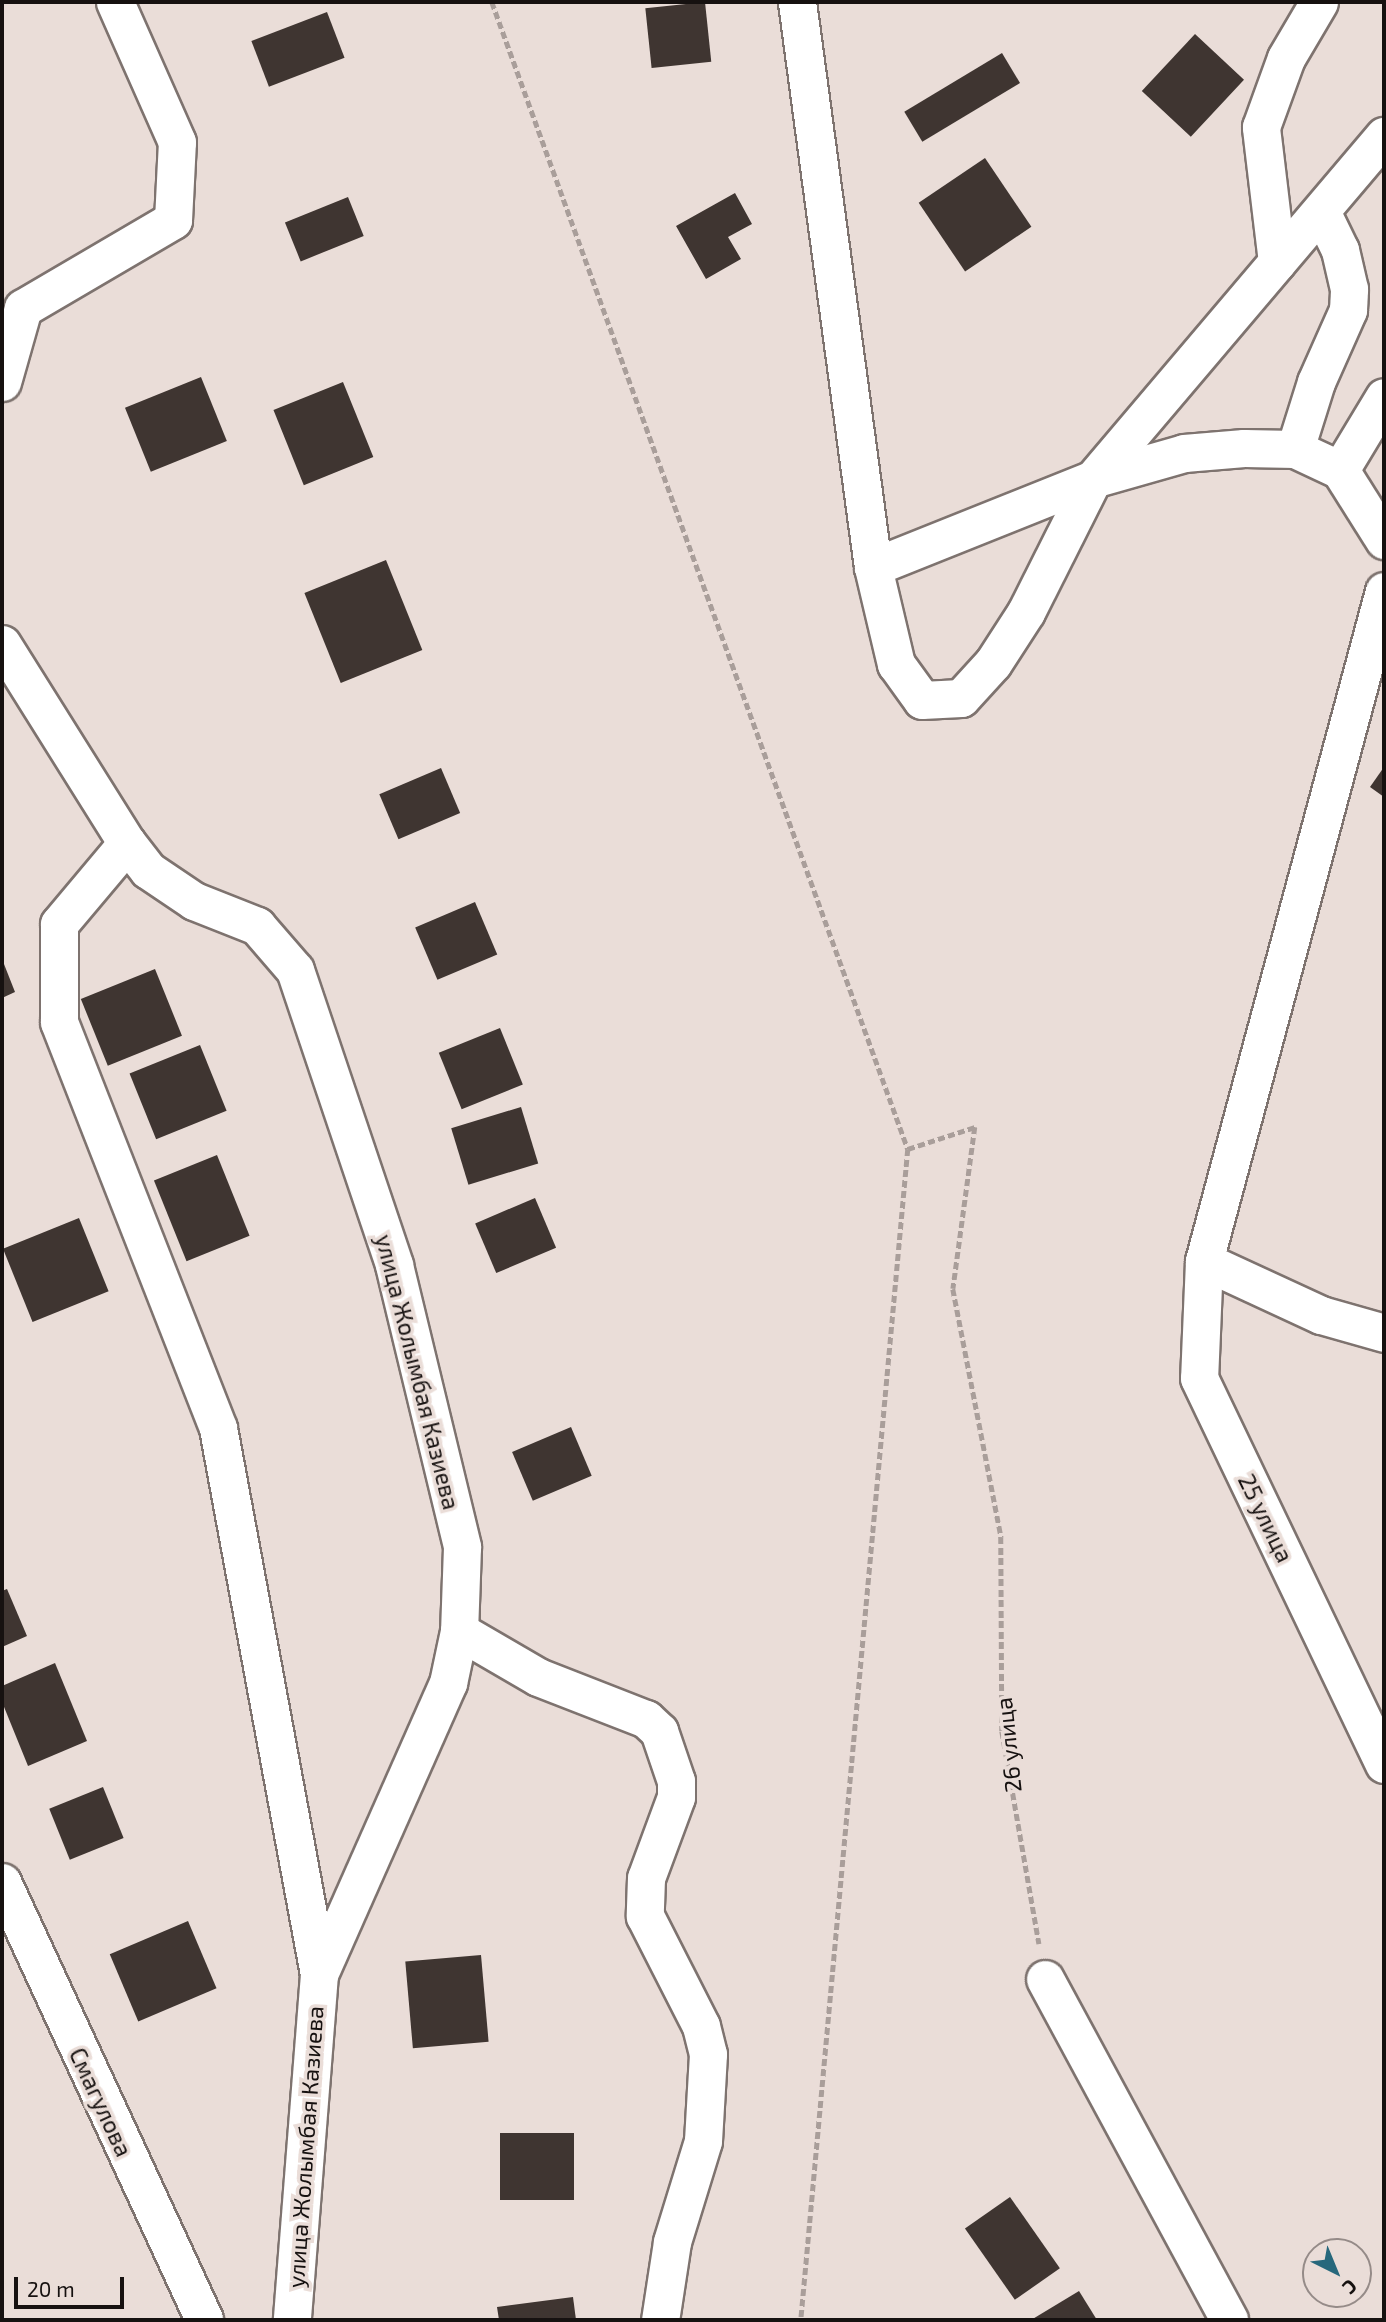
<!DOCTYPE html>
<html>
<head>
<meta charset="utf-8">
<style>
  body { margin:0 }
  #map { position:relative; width:1386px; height:2322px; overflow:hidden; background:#eaddd8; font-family:"Exo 2",sans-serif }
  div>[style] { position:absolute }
  .building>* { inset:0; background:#3f3531; transform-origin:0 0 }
  .path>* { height:4.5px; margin-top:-2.25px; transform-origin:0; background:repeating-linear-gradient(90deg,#a99e9a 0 7px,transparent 0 10.5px) }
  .roads { filter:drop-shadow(2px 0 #7e736f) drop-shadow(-2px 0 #7e736f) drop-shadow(0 2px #7e736f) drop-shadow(0 -2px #7e736f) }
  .minor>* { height:37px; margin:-18.5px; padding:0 18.5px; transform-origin:18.5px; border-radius:18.5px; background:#fff }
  span { translate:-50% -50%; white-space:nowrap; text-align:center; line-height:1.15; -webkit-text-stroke:7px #eaddd8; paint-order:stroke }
  .street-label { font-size:23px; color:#161110 }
  .frame { position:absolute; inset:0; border:4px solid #161110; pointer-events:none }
  .north { position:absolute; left:1302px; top:2238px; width:70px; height:70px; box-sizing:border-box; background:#eaddd8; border:2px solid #958b88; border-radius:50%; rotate:137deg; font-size:19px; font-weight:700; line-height:28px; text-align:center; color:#161110 }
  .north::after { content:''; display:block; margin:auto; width:24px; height:32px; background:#27687c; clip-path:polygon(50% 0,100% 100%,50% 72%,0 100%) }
  .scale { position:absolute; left:14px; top:2277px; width:110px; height:32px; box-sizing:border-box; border:4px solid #161110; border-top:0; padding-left:9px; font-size:21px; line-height:24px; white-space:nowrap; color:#161110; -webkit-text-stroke:5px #eaddd8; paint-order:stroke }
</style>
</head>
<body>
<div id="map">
  <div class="building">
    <i style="left:705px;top:2px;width:60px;height:60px;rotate:84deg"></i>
    <i style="left:327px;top:12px;width:49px;height:81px;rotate:69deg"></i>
    <i style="left:1195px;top:34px;width:67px;height:78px;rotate:43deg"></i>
    <i style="left:1002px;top:53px;width:35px;height:114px;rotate:59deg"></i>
    <i style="left:985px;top:158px;width:83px;height:80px;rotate:56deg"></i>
    <i style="clip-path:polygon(735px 193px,752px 224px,728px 237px,741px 259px,706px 279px,676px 226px)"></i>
    <i style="left:348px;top:197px;width:42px;height:68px;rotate:68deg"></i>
    <i style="left:201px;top:377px;width:69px;height:82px;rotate:68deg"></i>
    <i style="left:343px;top:382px;width:81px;height:75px;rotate:68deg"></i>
    <i style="left:386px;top:560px;width:97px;height:88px;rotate:68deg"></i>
    <i style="clip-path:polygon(1384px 767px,1384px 797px,1370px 787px)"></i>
    <i style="left:441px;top:768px;width:49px;height:67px;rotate:67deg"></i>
    <i style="left:475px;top:902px;width:57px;height:65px;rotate:67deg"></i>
    <i style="clip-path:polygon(2px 959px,15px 992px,2px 998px)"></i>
    <i style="left:155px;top:969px;width:72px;height:80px;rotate:68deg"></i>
    <i style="left:500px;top:1028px;width:61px;height:66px;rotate:68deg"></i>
    <i style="left:200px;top:1045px;width:71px;height:76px;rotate:68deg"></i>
    <i style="left:521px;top:1107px;width:59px;height:73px;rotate:73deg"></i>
    <i style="left:217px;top:1155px;width:87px;height:68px;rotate:68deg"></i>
    <i style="left:535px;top:1198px;width:54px;height:65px;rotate:67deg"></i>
    <i style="left:79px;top:1218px;width:79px;height:82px;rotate:68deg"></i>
    <i style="left:571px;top:1427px;width:53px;height:64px;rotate:67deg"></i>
    <i style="clip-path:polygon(7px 1589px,27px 1636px,2px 1647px,2px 1591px)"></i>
    <i style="clip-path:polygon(55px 1663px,87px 1741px,28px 1766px,2px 1702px,2px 1686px)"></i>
    <i style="left:103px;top:1787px;width:55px;height:58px;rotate:68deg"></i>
    <i style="left:188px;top:1921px;width:73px;height:85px;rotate:67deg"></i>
    <i style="left:481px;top:1955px;width:87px;height:76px;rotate:85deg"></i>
    <i style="left:500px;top:2133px;width:74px;height:67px"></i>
    <i style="left:1010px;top:2197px;width:87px;height:55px;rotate:55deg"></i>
    <i style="clip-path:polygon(1079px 2291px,1097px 2320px,1031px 2320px)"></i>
    <i style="clip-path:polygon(573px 2297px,576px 2320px,499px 2320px,497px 2307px)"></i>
  </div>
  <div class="path">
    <i style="left:492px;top:2px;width:1220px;rotate:70.07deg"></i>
    <i style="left:908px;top:1149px;width:1176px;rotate:95.22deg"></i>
    <i style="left:908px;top:1149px;width:71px;rotate:-18.2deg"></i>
    <i style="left:975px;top:1127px;width:163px;rotate:97.7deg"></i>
    <i style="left:953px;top:1289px;width:253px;rotate:79deg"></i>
    <i style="left:1001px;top:1537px;width:194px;rotate:89.7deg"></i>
    <i style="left:1002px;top:1731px;width:216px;rotate:80.1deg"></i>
  </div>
  <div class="roads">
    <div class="minor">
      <i style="left:797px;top:2px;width:570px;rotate:82.34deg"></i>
      <i style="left:873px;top:567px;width:100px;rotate:76.7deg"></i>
      <i style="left:896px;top:664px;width:44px;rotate:54.2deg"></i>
      <i style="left:922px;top:700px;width:39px;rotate:-3deg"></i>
      <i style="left:961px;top:698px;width:47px;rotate:-47.6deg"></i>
      <i style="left:993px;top:663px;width:61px;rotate:-57.1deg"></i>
      <i style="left:1026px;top:612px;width:149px;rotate:-63.3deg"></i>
      <i style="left:1093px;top:479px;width:450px;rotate:-49.7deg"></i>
      <i style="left:1277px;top:262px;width:136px;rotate:-96.8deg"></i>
      <i style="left:1261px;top:127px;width:73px;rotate:-70.1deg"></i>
      <i style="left:1286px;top:58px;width:65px;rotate:-59.5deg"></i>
      <i style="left:2px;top:382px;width:77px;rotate:-74.2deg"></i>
      <i style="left:23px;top:308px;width:174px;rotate:-30.4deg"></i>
      <i style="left:173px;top:220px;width:78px;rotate:-87.1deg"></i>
      <i style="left:177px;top:142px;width:153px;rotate:-113.9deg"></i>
      <i style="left:1295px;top:449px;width:70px;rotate:-72.6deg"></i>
      <i style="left:1316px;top:382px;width:79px;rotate:-66deg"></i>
      <i style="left:1348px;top:310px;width:21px;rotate:-87deg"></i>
      <i style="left:1349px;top:289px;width:40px;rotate:-103deg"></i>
      <i style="left:1340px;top:250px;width:43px;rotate:-116deg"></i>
      <i style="left:1340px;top:470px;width:85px;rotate:-58.9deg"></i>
      <i style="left:873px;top:567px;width:237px;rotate:-21.8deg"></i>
      <i style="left:1093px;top:479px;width:95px;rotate:-15.9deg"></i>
      <i style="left:1184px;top:453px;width:60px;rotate:-4.8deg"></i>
      <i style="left:1244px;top:448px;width:51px;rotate:1.1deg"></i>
      <i style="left:1295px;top:449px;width:50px;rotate:25deg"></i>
      <i style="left:1340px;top:470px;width:83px;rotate:57.8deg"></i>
      <i style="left:1384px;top:591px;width:694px;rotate:105.04deg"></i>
      <i style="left:1204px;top:1261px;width:117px;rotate:92.4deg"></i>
      <i style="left:1199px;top:1378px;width:428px;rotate:64.4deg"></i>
      <i style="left:2px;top:644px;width:235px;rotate:57.9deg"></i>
      <i style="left:127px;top:843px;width:106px;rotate:130deg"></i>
      <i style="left:59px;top:924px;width:98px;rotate:90deg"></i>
      <i style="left:59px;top:1022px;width:436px;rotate:68.6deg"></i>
      <i style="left:218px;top:1428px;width:555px;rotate:79.52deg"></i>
      <i style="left:319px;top:1974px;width:347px;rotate:94.5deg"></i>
      <i style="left:127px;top:843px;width:34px;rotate:52deg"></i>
      <i style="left:148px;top:870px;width:55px;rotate:34deg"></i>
      <i style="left:194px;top:901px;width:68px;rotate:21.6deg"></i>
      <i style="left:257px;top:926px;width:58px;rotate:49.2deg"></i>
      <i style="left:295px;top:970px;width:311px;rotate:71.4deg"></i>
      <i style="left:394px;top:1265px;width:290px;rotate:76.4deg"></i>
      <i style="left:462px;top:1547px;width:84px;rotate:92deg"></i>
      <i style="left:459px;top:1631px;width:53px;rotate:101.9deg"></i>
      <i style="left:448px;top:1683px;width:318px;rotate:113.9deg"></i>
      <i style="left:1204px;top:1261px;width:129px;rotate:24.8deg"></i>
      <i style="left:1321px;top:1315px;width:66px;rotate:15.9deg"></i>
      <i style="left:459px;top:1631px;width:91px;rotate:30.2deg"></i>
      <i style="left:538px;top:1677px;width:116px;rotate:21.3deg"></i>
      <i style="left:646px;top:1719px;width:18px;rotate:43deg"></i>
      <i style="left:659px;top:1731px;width:53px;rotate:71.2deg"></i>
      <i style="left:676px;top:1781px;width:16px;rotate:90deg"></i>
      <i style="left:676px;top:1797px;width:86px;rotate:110.3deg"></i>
      <i style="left:646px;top:1878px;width:38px;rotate:92deg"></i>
      <i style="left:645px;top:1916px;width:123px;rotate:63deg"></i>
      <i style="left:701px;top:2026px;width:29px;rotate:76deg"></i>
      <i style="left:708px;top:2054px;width:87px;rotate:93.3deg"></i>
      <i style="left:703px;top:2141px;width:106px;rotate:107.1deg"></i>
      <i style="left:672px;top:2242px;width:79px;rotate:98.7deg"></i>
      <i style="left:2px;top:1882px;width:482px;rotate:65.2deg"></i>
      <i style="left:1045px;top:1979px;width:387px;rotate:61.6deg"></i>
    </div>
  </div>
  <div class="street-label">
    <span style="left:418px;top:1372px;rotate:76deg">улица Жолымбая Казиева</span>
    <span style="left:1266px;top:1518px;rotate:64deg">25 улица</span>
    <span style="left:1008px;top:1745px;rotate:-96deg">26 улица</span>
    <span style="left:101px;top:2102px;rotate:65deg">Смагулова</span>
    <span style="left:305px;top:2147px;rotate:-86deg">улица Жолымбая Казиева</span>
  </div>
  <div class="frame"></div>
  <div class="north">С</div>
  <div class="scale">20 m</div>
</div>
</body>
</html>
